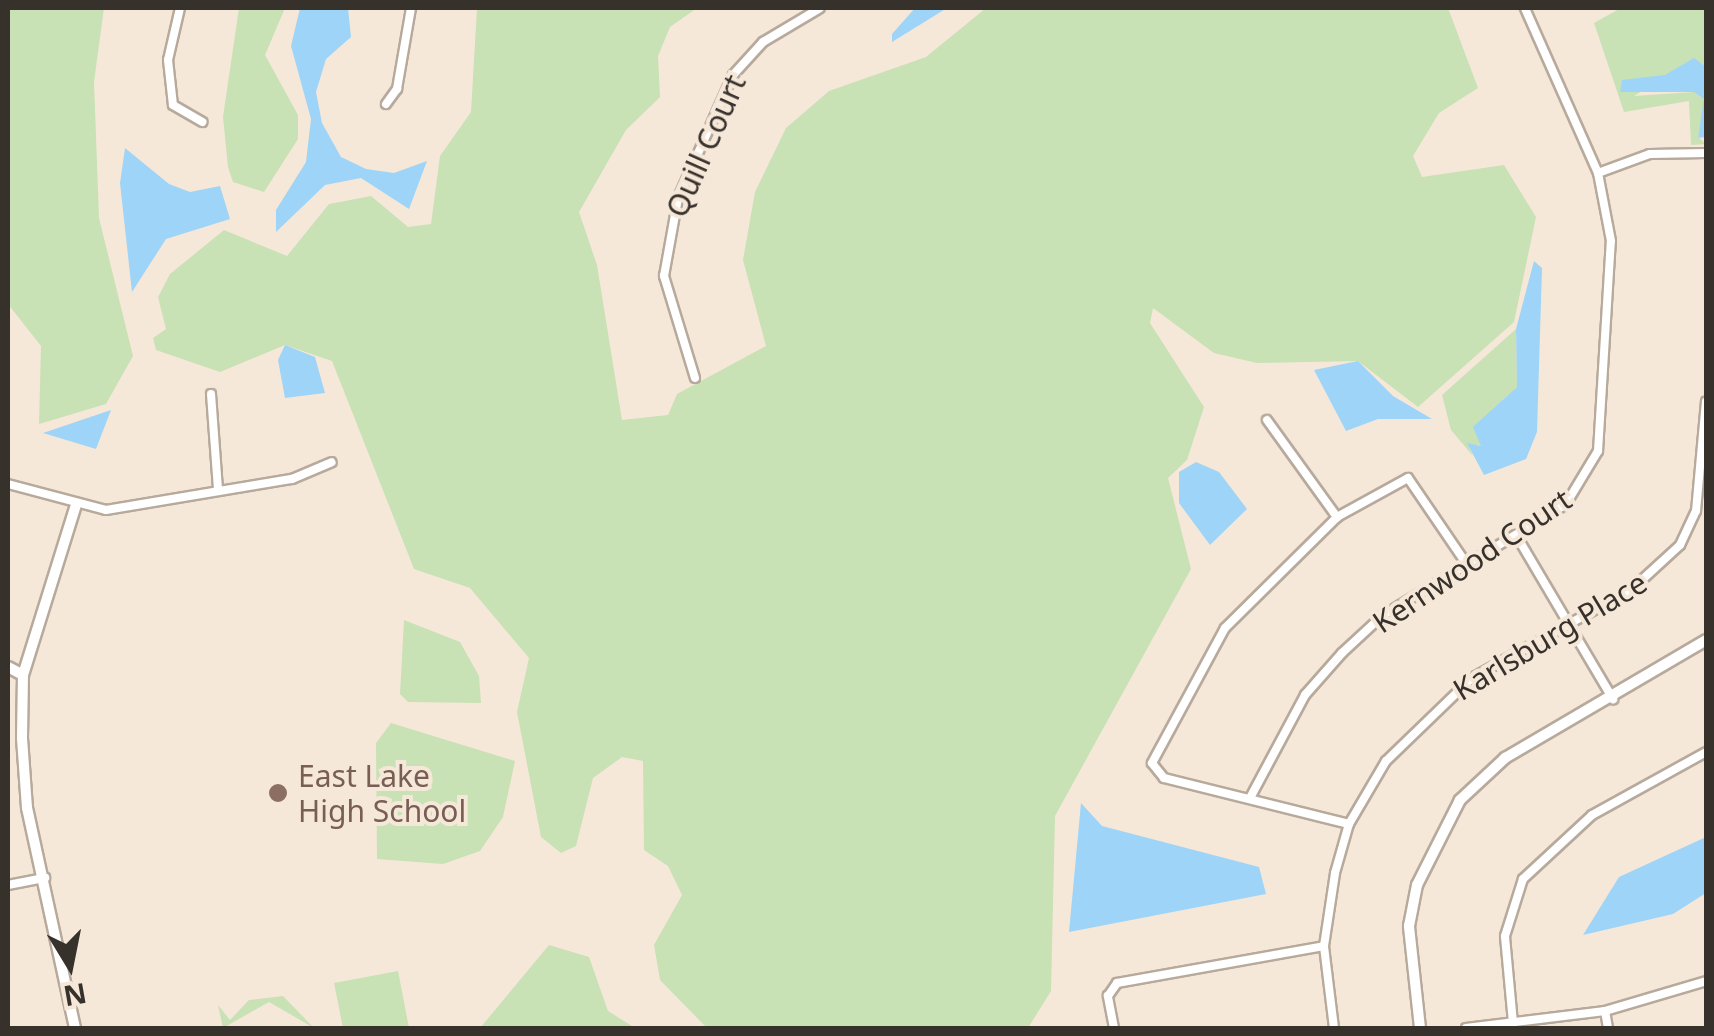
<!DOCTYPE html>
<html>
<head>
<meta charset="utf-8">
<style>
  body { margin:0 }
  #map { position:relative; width:1714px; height:1036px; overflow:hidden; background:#f6e8d9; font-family:"Noto Sans",sans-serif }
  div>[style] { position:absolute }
  .green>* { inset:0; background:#c8e1b5 }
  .water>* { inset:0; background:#9dd4f7 }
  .roads { filter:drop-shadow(2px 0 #b7aa9c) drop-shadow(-2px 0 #b7aa9c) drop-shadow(0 2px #b7aa9c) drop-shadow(0 -2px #b7aa9c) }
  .street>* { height:8px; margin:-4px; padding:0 4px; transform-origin:4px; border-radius:4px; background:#fff }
  .secondary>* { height:10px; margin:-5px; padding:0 5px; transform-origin:5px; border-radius:5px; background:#fff }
  .dots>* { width:28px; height:28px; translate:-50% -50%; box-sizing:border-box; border:5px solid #f6e8d9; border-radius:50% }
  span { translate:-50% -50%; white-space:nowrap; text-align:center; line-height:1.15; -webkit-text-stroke:8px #f6e8d9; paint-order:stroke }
  .street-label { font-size:30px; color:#37312c }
  .education-label { font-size:30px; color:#785e54 }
  .left { translate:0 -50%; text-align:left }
  .frame { position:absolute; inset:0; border:10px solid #37312c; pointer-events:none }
  .north { position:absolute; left:20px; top:916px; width:100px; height:100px; -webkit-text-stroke:8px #f6e8d9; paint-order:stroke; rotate:170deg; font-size:28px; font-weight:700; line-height:40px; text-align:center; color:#37312c }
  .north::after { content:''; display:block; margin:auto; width:35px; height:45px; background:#37312c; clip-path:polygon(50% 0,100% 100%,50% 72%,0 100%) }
</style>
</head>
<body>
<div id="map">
  <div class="green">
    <i style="clip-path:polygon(8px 8px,104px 8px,94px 82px,99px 218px,133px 356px,106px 404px,39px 424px,41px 346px,8px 304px)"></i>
    <i style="clip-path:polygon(239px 8px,285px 8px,265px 55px,298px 115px,298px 139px,264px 192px,233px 182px,228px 167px,223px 117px)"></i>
    <i style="clip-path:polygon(477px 8px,697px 8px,670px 27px,658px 56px,660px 97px,626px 130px,579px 212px,597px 265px,622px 420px,668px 415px,677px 394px,766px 346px,743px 260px,755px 192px,786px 128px,829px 91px,926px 57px,986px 8px,1448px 8px,1478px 88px,1439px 113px,1413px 156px,1422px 177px,1504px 165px,1536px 217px,1514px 322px,1418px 407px,1358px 361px,1257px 363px,1214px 353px,1153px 308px,1150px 323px,1204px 407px,1187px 460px,1168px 478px,1191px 569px,1055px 816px,1051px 991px,1028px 1028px,707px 1028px,660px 980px,654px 945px,682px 895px,668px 866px,644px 850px,643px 761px,622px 757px,593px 778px,576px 846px,561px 853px,541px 837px,517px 712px,529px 658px,470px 588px,414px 569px,332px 361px,285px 345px,220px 372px,156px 350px,153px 338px,166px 329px,158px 297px,170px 274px,224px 230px,287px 256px,329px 204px,371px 196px,408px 227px,431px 224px,440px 156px,471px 112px)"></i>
    <i style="clip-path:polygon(1621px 8px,1706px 8px,1706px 67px,1693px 59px,1634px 96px,1694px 92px,1705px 99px,1698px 137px,1706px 144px,1691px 145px,1689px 101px,1624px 112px,1594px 23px)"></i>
    <i style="clip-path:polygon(1516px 329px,1517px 387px,1474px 427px,1482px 446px,1468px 444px,1473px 456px,1451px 430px,1442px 395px)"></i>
    <i style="clip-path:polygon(404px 620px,460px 642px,479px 676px,481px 703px,408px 702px,400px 694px)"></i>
    <i style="clip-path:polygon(391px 723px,515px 761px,503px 817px,480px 851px,443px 864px,377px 859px,376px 743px)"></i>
    <i style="clip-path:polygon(549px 945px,589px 957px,608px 1011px,635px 1028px,480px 1028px)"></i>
    <i style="clip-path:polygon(398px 971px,409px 1028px,343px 1028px,334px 983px)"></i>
    <i style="clip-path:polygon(283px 996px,314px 1028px,269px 1002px,223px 1028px,218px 1005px,230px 1020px,249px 1000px)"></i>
  </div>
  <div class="water">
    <i style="clip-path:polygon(300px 8px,348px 8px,351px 37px,326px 59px,316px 92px,322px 123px,341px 157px,366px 169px,394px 173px,427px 161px,409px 209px,361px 178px,325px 185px,276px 232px,276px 210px,306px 162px,311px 119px,291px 46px)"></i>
    <i style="clip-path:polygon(915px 8px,947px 8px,892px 42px,892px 34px)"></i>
    <i style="clip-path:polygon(1694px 58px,1706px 67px,1706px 137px,1698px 138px,1704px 99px,1694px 92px,1620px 92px,1622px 80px,1665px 75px)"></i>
    <i style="clip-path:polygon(125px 148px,169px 184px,190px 192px,220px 186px,230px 219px,166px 239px,132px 292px,120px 183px)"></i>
    <i style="clip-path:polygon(1534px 261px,1542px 268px,1537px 432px,1526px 459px,1484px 475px,1467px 443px,1481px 446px,1473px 427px,1517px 387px,1516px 329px)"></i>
    <i style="clip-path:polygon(285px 345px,315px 357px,325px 393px,285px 398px,278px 360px)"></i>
    <i style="clip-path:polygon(1358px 361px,1393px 396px,1432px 419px,1378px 419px,1346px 431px,1314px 370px)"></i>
    <i style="clip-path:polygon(111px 410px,96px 449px,43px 433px)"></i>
    <i style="clip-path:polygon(1196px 462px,1219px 472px,1247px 509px,1210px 545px,1179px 503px,1179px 472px)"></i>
    <i style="clip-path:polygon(1081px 803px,1102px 826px,1259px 867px,1266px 894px,1069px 932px)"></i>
    <i style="clip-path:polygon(1706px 837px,1706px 893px,1673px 914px,1583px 935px,1619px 877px)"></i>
  </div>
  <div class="roads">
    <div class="street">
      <i style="left:180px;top:8px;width:53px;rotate:103deg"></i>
      <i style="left:168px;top:60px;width:45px;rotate:83.7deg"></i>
      <i style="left:173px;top:105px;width:34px;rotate:30deg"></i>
      <i style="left:386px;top:104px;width:19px;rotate:-54deg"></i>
      <i style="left:397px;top:89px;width:82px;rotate:-80.2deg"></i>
      <i style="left:1598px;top:173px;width:55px;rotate:-20.1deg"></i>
      <i style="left:1650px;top:154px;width:56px;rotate:-1deg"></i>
      <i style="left:695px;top:378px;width:107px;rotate:-106.9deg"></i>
      <i style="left:664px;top:276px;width:79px;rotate:-79.8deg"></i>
      <i style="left:678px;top:198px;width:135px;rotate:-65.9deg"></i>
      <i style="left:733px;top:75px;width:45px;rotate:-47.7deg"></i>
      <i style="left:763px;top:42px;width:66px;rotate:-30.8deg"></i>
      <i style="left:211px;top:394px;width:96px;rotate:85.8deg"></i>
      <i style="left:1267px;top:420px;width:120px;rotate:54.2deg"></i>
      <i style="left:8px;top:484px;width:101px;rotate:14.9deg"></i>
      <i style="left:106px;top:510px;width:189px;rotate:-9.5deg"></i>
      <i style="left:292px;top:479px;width:43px;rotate:-23deg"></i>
      <i style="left:1516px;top:535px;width:191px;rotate:59.4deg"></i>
      <i style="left:1250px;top:798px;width:117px;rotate:-61.9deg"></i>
      <i style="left:1305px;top:695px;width:56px;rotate:-48.6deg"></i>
      <i style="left:1342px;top:653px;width:54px;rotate:-42.8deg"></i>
      <i style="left:1382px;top:616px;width:215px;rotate:-31.3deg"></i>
      <i style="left:1566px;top:504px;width:62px;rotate:-58.9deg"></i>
      <i style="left:1598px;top:451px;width:210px;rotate:-86.5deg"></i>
      <i style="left:1611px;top:241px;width:69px;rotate:-100.8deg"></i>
      <i style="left:1598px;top:173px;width:180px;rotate:-113.9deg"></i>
      <i style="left:1349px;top:824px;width:191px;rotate:-166deg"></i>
      <i style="left:1164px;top:778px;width:19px;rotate:-129deg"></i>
      <i style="left:1152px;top:763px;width:153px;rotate:-61.6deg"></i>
      <i style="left:1225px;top:628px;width:158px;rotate:-44.7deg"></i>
      <i style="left:1337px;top:517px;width:81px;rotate:-28.8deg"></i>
      <i style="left:1408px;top:478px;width:102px;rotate:55.8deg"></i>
      <i style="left:8px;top:885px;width:38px;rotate:-11deg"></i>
      <i style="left:1605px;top:1011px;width:17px;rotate:80deg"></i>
      <i style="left:1513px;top:1023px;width:87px;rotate:-95.3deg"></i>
      <i style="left:1505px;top:936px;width:60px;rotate:-72.5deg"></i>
      <i style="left:1523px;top:879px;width:94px;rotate:-42.8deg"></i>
      <i style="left:1592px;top:815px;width:130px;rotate:-28.9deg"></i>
      <i style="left:1114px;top:1028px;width:33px;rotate:-101deg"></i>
      <i style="left:1108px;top:996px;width:16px;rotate:-55deg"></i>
      <i style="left:1117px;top:983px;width:210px;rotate:-10.1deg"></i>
      <i style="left:1334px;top:1028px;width:83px;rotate:-97deg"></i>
      <i style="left:1324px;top:946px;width:74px;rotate:-81.4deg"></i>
      <i style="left:1335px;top:873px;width:51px;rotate:-74.1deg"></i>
      <i style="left:1349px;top:824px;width:73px;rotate:-59.6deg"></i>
      <i style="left:1386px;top:761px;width:120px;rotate:-44deg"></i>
      <i style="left:1472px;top:678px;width:183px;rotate:-29.1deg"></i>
      <i style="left:1632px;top:589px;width:65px;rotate:-42.5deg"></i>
      <i style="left:1680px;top:545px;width:38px;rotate:-65deg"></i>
      <i style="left:1696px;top:511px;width:110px;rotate:-84.8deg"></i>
      <i style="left:1466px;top:1028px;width:140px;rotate:-7deg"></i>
      <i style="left:1605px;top:1011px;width:105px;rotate:-16.5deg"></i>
    </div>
    <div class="secondary">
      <i style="left:8px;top:667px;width:17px;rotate:28deg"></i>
      <i style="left:75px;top:1028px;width:225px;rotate:-102.3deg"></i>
      <i style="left:27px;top:808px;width:70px;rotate:-94.1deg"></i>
      <i style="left:22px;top:738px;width:63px;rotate:-89.1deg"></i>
      <i style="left:23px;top:675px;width:178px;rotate:-72.7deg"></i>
      <i style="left:1420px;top:1028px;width:103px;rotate:-96.2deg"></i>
      <i style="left:1409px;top:926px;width:42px;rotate:-79deg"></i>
      <i style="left:1417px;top:885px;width:95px;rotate:-63.2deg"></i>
      <i style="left:1460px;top:800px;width:62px;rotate:-43deg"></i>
      <i style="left:1505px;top:758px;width:233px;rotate:-30.4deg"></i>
    </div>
  </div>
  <div class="dots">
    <i style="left:278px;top:793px;background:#8d6e63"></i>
  </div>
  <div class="street-label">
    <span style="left:706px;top:146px;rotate:-66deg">Quill Court</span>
    <span style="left:1472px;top:561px;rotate:-34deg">Kernwood Court</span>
    <span style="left:1550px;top:636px;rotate:-31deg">Karlsburg Place</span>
  </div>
  <div class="education-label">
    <span class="left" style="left:298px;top:793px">East Lake<br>High School</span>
  </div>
  <div class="frame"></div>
  <div class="north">N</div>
</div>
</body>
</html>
